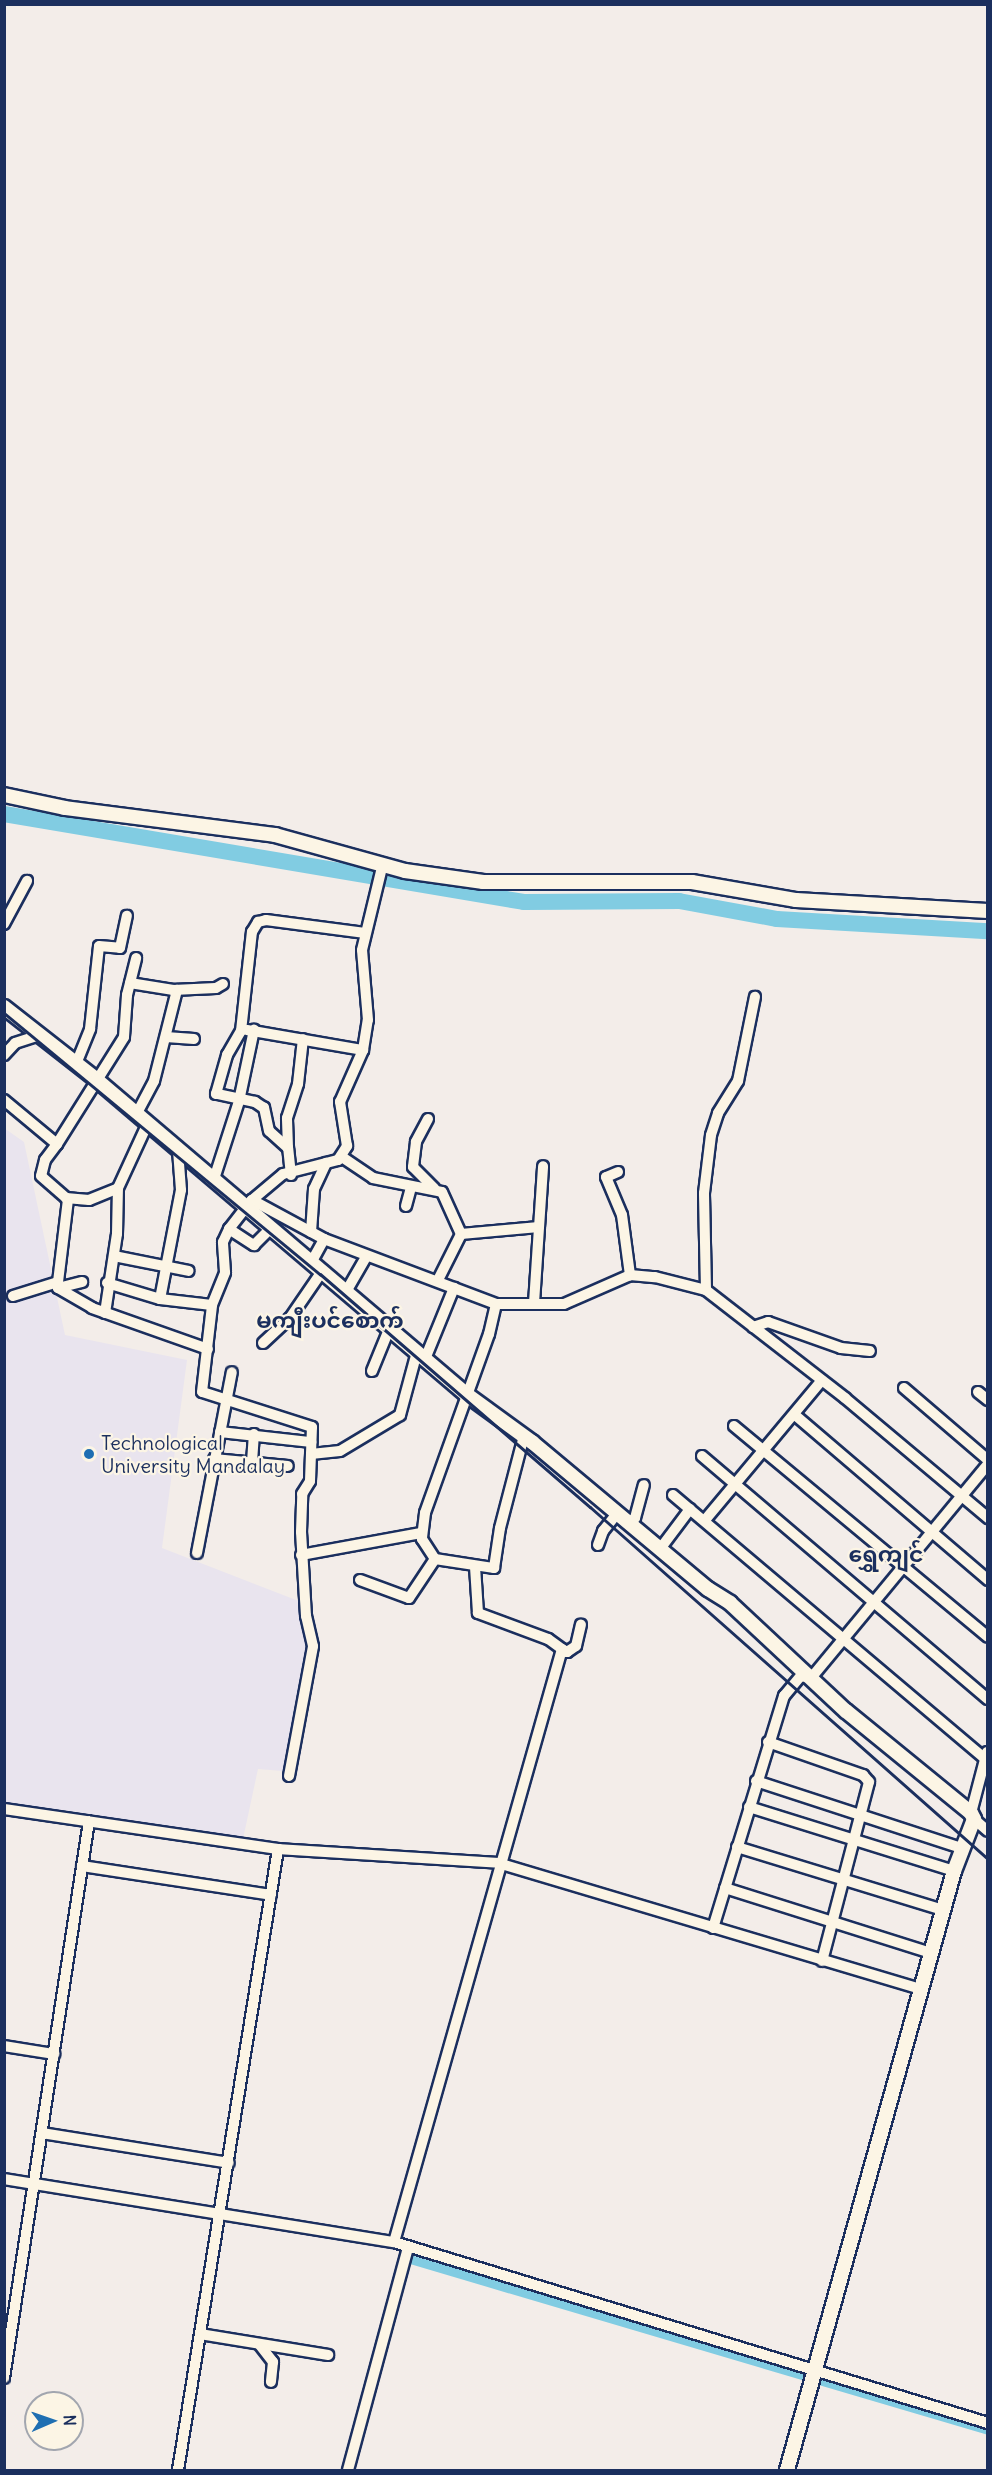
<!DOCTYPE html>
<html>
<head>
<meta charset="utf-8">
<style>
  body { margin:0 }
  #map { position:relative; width:992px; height:2475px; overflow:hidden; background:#f3ede9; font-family:Delius,"Noto Sans Myanmar",sans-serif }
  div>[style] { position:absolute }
  .built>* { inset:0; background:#e9e4ee }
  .canal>* { height:9px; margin:-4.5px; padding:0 4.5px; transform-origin:4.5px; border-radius:4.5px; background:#81cce2 }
  .river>* { height:16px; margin:-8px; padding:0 8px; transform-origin:8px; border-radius:8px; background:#81cce2 }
  .roads { filter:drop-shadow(2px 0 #1b2f5e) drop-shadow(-2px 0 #1b2f5e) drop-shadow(0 2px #1b2f5e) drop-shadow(0 -2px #1b2f5e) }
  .minor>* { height:10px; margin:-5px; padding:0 5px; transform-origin:5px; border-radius:5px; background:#fcf5e5 }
  .tertiary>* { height:14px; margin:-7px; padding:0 7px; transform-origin:7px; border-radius:7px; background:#fcf5e5 }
  .rail>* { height:3px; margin:-1.5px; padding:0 1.5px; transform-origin:1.5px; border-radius:1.5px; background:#1b2f5e }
  .dots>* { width:16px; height:16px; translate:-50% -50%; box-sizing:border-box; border:3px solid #fcf5e5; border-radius:50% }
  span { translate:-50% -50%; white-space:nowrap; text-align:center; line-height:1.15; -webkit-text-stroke:4.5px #fcf5e5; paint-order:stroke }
  .poi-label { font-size:20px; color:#1b2f5e }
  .left { translate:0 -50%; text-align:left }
  .quarter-label { font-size:22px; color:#1b2f5e; font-weight:700 }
  .frame { position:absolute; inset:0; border:6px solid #1b2f5e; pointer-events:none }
  .north { position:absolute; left:24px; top:2391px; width:60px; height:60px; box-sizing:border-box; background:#fcf5e5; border:2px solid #a2a6af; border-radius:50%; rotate:88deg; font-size:16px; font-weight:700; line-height:24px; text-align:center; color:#1b2f5e }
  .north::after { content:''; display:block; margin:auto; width:21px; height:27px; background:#1f6fb2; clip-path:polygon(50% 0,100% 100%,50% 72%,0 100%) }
</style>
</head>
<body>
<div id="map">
  <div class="built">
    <i style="clip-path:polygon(4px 1128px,24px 1142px,65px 1335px,187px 1360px,162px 1548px,309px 1605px,295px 1772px,258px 1769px,243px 1839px,5px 1804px)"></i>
  </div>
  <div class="canal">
    <i style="left:410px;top:2259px;width:603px;rotate:16.48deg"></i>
  </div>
  <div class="river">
    <i style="left:4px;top:814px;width:527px;rotate:9.61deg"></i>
    <i style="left:524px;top:902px;width:155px;rotate:-0.4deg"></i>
    <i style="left:679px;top:901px;width:100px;rotate:10.4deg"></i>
    <i style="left:777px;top:919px;width:211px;rotate:3.3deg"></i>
  </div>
  <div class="roads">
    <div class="minor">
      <i style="left:4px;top:924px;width:49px;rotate:-61.9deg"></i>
      <i style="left:130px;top:983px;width:44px;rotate:9.2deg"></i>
      <i style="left:173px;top:990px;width:43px;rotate:-2.7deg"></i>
      <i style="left:216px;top:988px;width:8px;rotate:-30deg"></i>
      <i style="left:247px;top:1030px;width:118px;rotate:9.8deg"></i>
      <i style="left:166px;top:1037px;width:28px;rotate:4deg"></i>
      <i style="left:4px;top:1055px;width:16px;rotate:-47deg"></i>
      <i style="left:15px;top:1043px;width:26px;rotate:-18deg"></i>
      <i style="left:76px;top:1064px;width:38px;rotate:-68deg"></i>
      <i style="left:90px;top:1029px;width:83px;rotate:-83.8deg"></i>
      <i style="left:99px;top:946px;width:21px;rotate:5deg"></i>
      <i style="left:120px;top:948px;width:33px;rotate:-78deg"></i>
      <i style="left:4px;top:1100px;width:69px;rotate:39.7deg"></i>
      <i style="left:57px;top:1144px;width:126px;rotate:-57.9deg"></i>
      <i style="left:124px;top:1037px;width:42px;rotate:-85.9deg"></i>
      <i style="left:127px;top:995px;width:38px;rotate:-76deg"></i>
      <i style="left:136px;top:1115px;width:38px;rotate:-62deg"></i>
      <i style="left:154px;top:1081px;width:94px;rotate:-75.8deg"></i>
      <i style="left:428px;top:1119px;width:26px;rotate:118deg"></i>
      <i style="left:416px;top:1142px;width:25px;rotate:97deg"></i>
      <i style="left:413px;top:1167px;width:30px;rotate:45deg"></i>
      <i style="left:57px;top:1144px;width:20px;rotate:127deg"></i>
      <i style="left:45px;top:1160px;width:16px;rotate:104deg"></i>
      <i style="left:41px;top:1176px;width:33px;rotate:41deg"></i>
      <i style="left:66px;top:1198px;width:23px;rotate:5deg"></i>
      <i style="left:89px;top:1200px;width:31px;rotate:-22deg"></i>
      <i style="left:288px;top:1148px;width:30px;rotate:-92deg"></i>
      <i style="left:287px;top:1118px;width:36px;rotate:-72deg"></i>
      <i style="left:298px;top:1084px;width:45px;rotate:-83.7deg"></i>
      <i style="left:342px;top:1157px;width:37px;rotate:34deg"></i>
      <i style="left:373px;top:1178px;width:70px;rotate:11.5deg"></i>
      <i style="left:442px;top:1192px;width:46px;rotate:65.7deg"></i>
      <i style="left:618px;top:1172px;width:13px;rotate:157deg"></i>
      <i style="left:606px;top:1177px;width:41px;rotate:67.2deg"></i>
      <i style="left:622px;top:1215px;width:61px;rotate:82.4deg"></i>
      <i style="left:291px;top:1175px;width:27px;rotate:-96deg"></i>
      <i style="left:288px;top:1148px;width:25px;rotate:-138deg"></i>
      <i style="left:269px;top:1131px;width:24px;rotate:-102deg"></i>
      <i style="left:264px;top:1108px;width:11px;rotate:-146deg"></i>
      <i style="left:255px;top:1102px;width:40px;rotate:-168deg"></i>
      <i style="left:216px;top:1094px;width:41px;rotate:-74.2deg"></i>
      <i style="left:227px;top:1055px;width:28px;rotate:-60deg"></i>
      <i style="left:241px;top:1031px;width:100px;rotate:-83.7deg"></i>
      <i style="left:252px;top:932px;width:12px;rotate:-59deg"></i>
      <i style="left:258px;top:922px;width:8px;rotate:-14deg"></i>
      <i style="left:266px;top:920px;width:100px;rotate:7.5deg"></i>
      <i style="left:214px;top:1179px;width:82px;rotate:-72.2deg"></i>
      <i style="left:239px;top:1101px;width:73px;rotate:-78.1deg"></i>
      <i style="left:252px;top:1200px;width:82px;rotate:28.4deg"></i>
      <i style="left:324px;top:1239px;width:184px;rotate:20.7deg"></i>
      <i style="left:496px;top:1304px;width:68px"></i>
      <i style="left:564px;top:1304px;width:72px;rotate:-23.7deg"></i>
      <i style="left:630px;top:1275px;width:25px;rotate:5deg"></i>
      <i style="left:655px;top:1277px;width:53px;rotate:14.3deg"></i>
      <i style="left:706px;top:1290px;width:176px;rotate:37.8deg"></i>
      <i style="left:845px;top:1398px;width:187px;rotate:40deg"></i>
      <i style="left:406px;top:1206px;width:20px;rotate:-75deg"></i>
      <i style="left:229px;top:1229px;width:30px;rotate:33deg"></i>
      <i style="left:254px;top:1245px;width:24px;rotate:-45deg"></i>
      <i style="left:311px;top:1232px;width:43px;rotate:-86deg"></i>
      <i style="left:314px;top:1189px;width:29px;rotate:-65deg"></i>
      <i style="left:114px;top:1256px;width:76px;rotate:11.3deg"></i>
      <i style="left:312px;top:1261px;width:25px;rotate:-61deg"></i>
      <i style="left:438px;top:1280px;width:51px;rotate:-63.4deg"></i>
      <i style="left:461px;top:1234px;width:78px;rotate:-5.1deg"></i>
      <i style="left:58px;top:1282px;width:84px;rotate:-83.1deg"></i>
      <i style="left:107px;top:1283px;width:55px;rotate:16.8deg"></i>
      <i style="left:160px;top:1299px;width:52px;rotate:6.6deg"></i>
      <i style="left:58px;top:1288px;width:25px;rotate:-14deg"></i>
      <i style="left:347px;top:1290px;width:39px;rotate:-60deg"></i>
      <i style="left:706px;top:1290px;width:97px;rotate:-91.2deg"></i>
      <i style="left:704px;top:1193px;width:58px;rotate:-83.1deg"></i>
      <i style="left:711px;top:1135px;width:23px;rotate:-72deg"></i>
      <i style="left:718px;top:1113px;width:38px;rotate:-58deg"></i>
      <i style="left:738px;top:1081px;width:86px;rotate:-78.6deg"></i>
      <i style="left:13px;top:1296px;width:47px;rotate:-17.3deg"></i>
      <i style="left:58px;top:1282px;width:6px;rotate:90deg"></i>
      <i style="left:58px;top:1288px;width:39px;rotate:30deg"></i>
      <i style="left:92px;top:1308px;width:123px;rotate:19.5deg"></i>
      <i style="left:160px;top:1299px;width:111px;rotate:-79.1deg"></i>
      <i style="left:181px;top:1190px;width:40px;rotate:-94.3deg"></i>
      <i style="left:534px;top:1303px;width:137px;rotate:-86.2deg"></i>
      <i style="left:496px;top:1304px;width:31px;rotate:103deg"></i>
      <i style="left:489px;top:1334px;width:190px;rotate:109.7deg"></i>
      <i style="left:425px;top:1513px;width:26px;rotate:97deg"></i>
      <i style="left:422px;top:1539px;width:24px;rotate:57deg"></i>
      <i style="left:435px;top:1559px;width:60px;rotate:8.7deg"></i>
      <i style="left:494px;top:1568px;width:40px;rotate:-81.5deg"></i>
      <i style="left:500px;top:1528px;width:95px;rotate:-75.4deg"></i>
      <i style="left:105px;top:1313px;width:80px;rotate:-81.4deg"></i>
      <i style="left:117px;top:1234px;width:46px;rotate:-88.8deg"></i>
      <i style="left:118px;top:1188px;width:69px;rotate:-65.3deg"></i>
      <i style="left:753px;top:1327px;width:16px;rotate:-18deg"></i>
      <i style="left:768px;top:1322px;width:77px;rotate:19.6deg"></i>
      <i style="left:841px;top:1348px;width:29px;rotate:6deg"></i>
      <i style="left:263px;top:1343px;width:37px;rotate:-43deg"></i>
      <i style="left:290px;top:1318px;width:58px;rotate:-55.5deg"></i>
      <i style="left:425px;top:1359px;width:77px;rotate:-67.8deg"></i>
      <i style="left:372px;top:1371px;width:48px;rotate:-67.8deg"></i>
      <i style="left:904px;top:1388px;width:111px;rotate:40.6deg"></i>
      <i style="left:978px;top:1392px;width:13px;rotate:39deg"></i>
      <i style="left:795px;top:1415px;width:254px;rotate:40.5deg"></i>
      <i style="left:734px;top:1426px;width:330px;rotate:39.7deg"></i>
      <i style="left:220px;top:1432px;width:92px;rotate:6.3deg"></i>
      <i style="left:311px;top:1454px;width:29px;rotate:-6deg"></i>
      <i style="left:340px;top:1451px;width:70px;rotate:-31deg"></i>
      <i style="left:400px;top:1415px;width:65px;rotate:-74.9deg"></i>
      <i style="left:702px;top:1456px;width:375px;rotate:40.4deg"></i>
      <i style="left:214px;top:1459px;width:74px;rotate:5.4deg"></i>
      <i style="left:252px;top:1462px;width:28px;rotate:-86deg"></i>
      <i style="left:673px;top:1495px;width:409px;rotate:40.2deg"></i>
      <i style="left:705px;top:1520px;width:182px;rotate:-50.1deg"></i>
      <i style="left:629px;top:1523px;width:8px;rotate:-40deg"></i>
      <i style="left:635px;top:1518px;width:34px;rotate:-75deg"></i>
      <i style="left:598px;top:1545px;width:15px;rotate:-70deg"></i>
      <i style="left:603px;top:1531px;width:22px;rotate:-51deg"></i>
      <i style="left:660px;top:1549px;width:50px;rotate:-53.1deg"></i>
      <i style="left:197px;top:1553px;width:184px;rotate:-79.1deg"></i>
      <i style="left:301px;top:1555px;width:122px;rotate:-10.4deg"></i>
      <i style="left:360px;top:1580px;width:52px;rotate:20.2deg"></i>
      <i style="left:409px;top:1598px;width:47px;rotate:-56.3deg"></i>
      <i style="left:562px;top:1649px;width:6px;rotate:31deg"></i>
      <i style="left:567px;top:1652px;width:11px;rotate:-34deg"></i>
      <i style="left:576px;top:1646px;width:22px;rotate:-77deg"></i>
      <i style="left:768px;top:1742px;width:101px;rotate:19.2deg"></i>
      <i style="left:863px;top:1775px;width:9px;rotate:49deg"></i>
      <i style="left:869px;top:1782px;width:185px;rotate:104.7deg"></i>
      <i style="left:289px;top:1776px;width:132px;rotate:-79.5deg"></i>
      <i style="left:313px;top:1646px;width:31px;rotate:-103deg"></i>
      <i style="left:306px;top:1616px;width:84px;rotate:-93.4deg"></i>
      <i style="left:301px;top:1532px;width:38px;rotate:-88deg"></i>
      <i style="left:302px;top:1494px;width:15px;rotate:-58deg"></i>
      <i style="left:310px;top:1481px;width:54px;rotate:-87.9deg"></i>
      <i style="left:312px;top:1427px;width:115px;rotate:-162.3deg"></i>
      <i style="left:202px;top:1392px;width:88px;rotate:-83.4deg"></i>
      <i style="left:212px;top:1305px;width:35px;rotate:-68deg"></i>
      <i style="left:225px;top:1272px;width:30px;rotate:-94deg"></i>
      <i style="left:223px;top:1242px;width:14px;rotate:-65deg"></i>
      <i style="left:229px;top:1229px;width:37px;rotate:-52deg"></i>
      <i style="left:252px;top:1200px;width:40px;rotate:-40deg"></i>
      <i style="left:283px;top:1174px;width:57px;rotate:-14.3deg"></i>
      <i style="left:338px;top:1160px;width:17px;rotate:-57deg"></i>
      <i style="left:347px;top:1146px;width:45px;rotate:-99deg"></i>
      <i style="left:340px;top:1102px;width:57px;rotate:-66.1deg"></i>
      <i style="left:363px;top:1050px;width:30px;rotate:-81deg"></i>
      <i style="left:368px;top:1020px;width:70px;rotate:-94.9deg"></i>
      <i style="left:362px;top:950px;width:89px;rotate:-76.4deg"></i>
      <i style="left:756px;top:1781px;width:216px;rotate:18.1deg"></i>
      <i style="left:749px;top:1807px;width:215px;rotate:17.3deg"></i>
      <i style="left:4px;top:1809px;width:277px;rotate:8.3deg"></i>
      <i style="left:278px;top:1849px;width:220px;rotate:3.6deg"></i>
      <i style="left:498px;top:1863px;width:441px;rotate:16.6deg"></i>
      <i style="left:971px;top:1813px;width:63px;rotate:-75.3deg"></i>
      <i style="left:974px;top:1819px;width:18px;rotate:41deg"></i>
      <i style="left:737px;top:1847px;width:215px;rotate:17deg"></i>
      <i style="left:82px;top:1866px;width:191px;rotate:8.7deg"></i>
      <i style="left:725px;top:1888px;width:216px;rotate:17.5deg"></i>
      <i style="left:713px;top:1928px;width:243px;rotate:-73deg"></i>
      <i style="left:784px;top:1696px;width:26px;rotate:-50deg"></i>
      <i style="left:801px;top:1676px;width:10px;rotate:11deg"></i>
      <i style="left:811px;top:1678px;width:278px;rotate:-50.4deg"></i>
      <i style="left:4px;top:2046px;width:51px;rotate:9.1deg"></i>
      <i style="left:42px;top:2133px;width:189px;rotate:9.1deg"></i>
      <i style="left:4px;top:2179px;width:395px;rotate:9.2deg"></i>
      <i style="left:394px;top:2242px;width:621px;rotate:16.95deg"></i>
      <i style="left:394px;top:2242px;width:616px;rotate:-74.18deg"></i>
      <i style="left:562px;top:1649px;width:17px;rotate:-144deg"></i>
      <i style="left:548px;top:1639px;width:75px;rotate:-159.6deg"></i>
      <i style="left:478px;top:1613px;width:47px;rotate:-93.7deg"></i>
      <i style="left:200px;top:2334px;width:130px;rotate:9.3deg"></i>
      <i style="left:259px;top:2344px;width:23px;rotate:52deg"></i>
      <i style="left:273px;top:2362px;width:20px;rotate:96deg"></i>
      <i style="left:4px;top:2378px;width:563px;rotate:-81.32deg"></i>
      <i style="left:178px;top:2470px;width:629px;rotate:-80.85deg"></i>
      <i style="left:348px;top:2470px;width:231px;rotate:-74.9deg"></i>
    </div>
    <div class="tertiary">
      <i style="left:4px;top:795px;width:62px;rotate:12deg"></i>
      <i style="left:65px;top:808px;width:212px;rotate:7.3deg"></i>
      <i style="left:275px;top:835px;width:135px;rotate:15.5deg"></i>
      <i style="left:405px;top:871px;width:79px;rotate:8deg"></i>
      <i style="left:483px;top:882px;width:209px"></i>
      <i style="left:692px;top:882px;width:106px;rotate:9.8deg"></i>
      <i style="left:796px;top:900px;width:192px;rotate:3.3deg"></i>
      <i style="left:4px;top:1007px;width:118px;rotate:38.1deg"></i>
      <i style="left:97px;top:1080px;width:485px;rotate:40.4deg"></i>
      <i style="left:466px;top:1394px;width:82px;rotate:36deg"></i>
      <i style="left:532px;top:1442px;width:229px;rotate:39.9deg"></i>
      <i style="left:708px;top:1589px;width:26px;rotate:32deg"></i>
      <i style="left:730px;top:1603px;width:158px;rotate:43deg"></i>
      <i style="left:846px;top:1711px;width:161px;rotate:39.2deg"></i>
      <i style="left:971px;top:1813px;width:7px;rotate:63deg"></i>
      <i style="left:974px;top:1819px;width:56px;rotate:111deg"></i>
      <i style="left:954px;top:1871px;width:622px;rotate:105.58deg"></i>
    </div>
  </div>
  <div class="rail">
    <i style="left:4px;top:1013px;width:410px;rotate:39.6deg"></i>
    <i style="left:320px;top:1274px;width:357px;rotate:40.8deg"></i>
    <i style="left:590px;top:1507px;width:531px;rotate:41.49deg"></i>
  </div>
  <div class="dots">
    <i style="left:89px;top:1454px;background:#1f6fb2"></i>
  </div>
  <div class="poi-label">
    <span class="left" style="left:101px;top:1454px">Technological<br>University Mandalay</span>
  </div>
  <div class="quarter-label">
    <span style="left:330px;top:1321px">မကျီးပင်စောက်</span>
    <span style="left:886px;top:1555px">ရွှေကျင်</span>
  </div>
  <div class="frame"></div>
  <div class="north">N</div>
</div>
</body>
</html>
